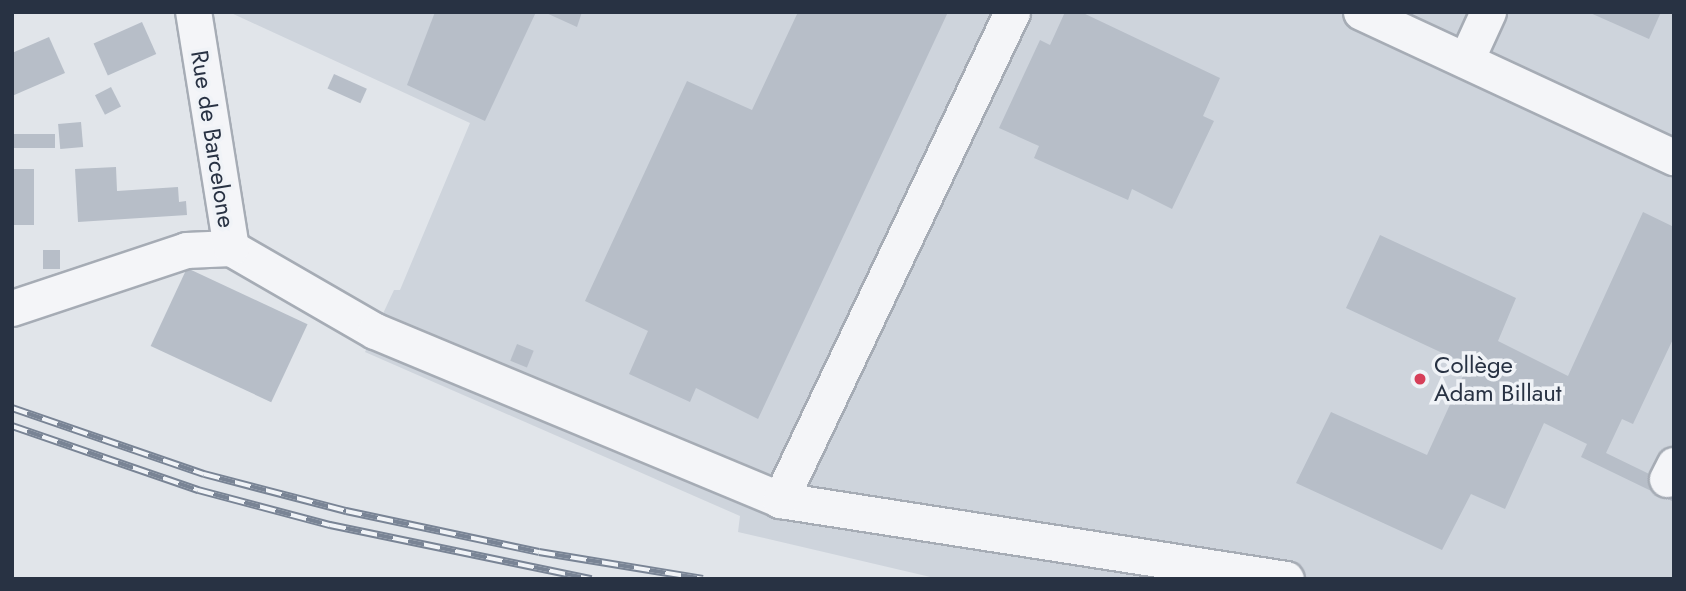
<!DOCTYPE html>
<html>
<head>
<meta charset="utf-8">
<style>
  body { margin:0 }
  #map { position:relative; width:1686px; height:591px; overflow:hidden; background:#e1e5ea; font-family:Jost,sans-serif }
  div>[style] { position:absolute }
  .built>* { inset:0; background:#ced4dc }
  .building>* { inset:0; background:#b7bec8; transform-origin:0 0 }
  .roads { filter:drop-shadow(2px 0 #a6acb5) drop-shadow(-2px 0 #a6acb5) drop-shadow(0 2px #a6acb5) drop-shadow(0 -2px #a6acb5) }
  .minor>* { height:35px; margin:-17.5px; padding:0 17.5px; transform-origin:17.5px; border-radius:17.5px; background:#f4f5f8 }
  .rail>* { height:8px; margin-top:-4px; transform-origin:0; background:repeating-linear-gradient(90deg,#f0f3f7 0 16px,#798495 0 32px); box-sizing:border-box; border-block:2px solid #798495 }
  .dots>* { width:19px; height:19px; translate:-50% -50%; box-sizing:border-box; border:4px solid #f0f3f7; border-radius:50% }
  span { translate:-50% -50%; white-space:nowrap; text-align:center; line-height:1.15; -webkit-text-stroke:7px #f0f3f7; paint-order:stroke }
  .street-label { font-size:24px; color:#283243 }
  .poi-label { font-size:24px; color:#283243 }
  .left { translate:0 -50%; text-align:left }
  .frame { position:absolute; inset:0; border:14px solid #283243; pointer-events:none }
</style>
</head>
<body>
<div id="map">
  <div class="built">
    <i style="clip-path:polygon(229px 12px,1674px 12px,1674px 579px,939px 579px,738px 532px,740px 516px,365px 352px,394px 290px,400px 290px,470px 123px)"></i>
  </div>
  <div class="building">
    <i style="clip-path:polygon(435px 12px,536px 12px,485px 121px,407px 85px)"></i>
    <i style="clip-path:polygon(544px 12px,582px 12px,577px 27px)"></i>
    <i style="clip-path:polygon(798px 12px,948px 12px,758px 419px,696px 388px,690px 402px,629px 374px,648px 331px,585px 301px,687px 81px,752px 110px)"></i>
    <i style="clip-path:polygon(1065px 12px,1081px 12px,1220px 78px,1203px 116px,1214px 121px,1172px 209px,1132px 189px,1128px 200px,1034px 158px,1039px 146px,999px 128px,1040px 40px,1050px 45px)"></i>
    <i style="clip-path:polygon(1588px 12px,1661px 12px,1649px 39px)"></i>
    <i style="left:142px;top:22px;width:35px;height:53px;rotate:66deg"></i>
    <i style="clip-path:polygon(49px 37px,65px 73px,12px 96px,12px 53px)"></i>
    <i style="left:334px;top:74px;width:36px;height:16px;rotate:24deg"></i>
    <i style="left:111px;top:87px;width:22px;height:18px;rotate:63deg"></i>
    <i style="left:81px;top:122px;width:25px;height:23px;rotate:85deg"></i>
    <i style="left:55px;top:134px;width:14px;height:43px;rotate:90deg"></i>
    <i style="clip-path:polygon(116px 167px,117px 191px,178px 187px,179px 202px,186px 201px,187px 215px,78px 222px,75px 169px)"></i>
    <i style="left:12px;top:169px;width:22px;height:56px"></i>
    <i style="clip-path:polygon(1643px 212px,1674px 227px,1674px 337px,1633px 424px,1622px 419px,1606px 453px,1674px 486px,1674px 502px,1581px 457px,1587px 444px,1544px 423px,1505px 509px,1471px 494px,1442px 550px,1296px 483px,1331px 412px,1427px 455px,1468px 365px,1346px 308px,1380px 235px,1516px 298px,1498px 341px,1568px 376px)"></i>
    <i style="left:43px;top:250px;width:17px;height:19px"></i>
    <i style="left:187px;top:268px;width:133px;height:86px;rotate:25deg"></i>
    <i style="left:517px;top:344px;width:18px;height:18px;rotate:22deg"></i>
  </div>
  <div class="roads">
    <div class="minor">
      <i style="left:1361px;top:12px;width:345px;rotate:24.9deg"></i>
      <i style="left:1466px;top:60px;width:53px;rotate:-65.4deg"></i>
      <i style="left:231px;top:248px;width:166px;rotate:30deg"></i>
      <i style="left:375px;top:331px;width:439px;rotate:22.6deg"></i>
      <i style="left:780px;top:500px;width:512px;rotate:8.87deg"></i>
      <i style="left:12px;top:308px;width:183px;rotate:-18.4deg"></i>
      <i style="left:186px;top:250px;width:45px;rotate:-2.5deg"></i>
      <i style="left:231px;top:248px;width:239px;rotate:-99.1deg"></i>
      <i style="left:1667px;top:479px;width:16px;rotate:-63deg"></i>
      <i style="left:780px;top:500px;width:540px;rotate:-64.57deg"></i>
    </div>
  </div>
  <div class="rail">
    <i style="left:12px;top:408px;width:203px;rotate:19deg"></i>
    <i style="left:204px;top:474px;width:147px;rotate:14.6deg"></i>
    <i style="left:346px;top:511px;width:197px;rotate:12deg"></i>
    <i style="left:539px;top:552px;width:166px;rotate:9.3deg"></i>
    <i style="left:12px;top:426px;width:197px;rotate:19deg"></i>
    <i style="left:198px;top:490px;width:137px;rotate:14.9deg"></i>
    <i style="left:330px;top:525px;width:267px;rotate:11.7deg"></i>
  </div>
  <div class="dots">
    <i style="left:1420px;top:379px;background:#d63f59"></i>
  </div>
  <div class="street-label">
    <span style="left:213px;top:139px;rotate:81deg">Rue de Barcelone</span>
  </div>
  <div class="poi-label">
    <span class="left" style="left:1434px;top:379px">Collège<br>Adam Billaut</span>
  </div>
  <div class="frame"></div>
</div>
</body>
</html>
